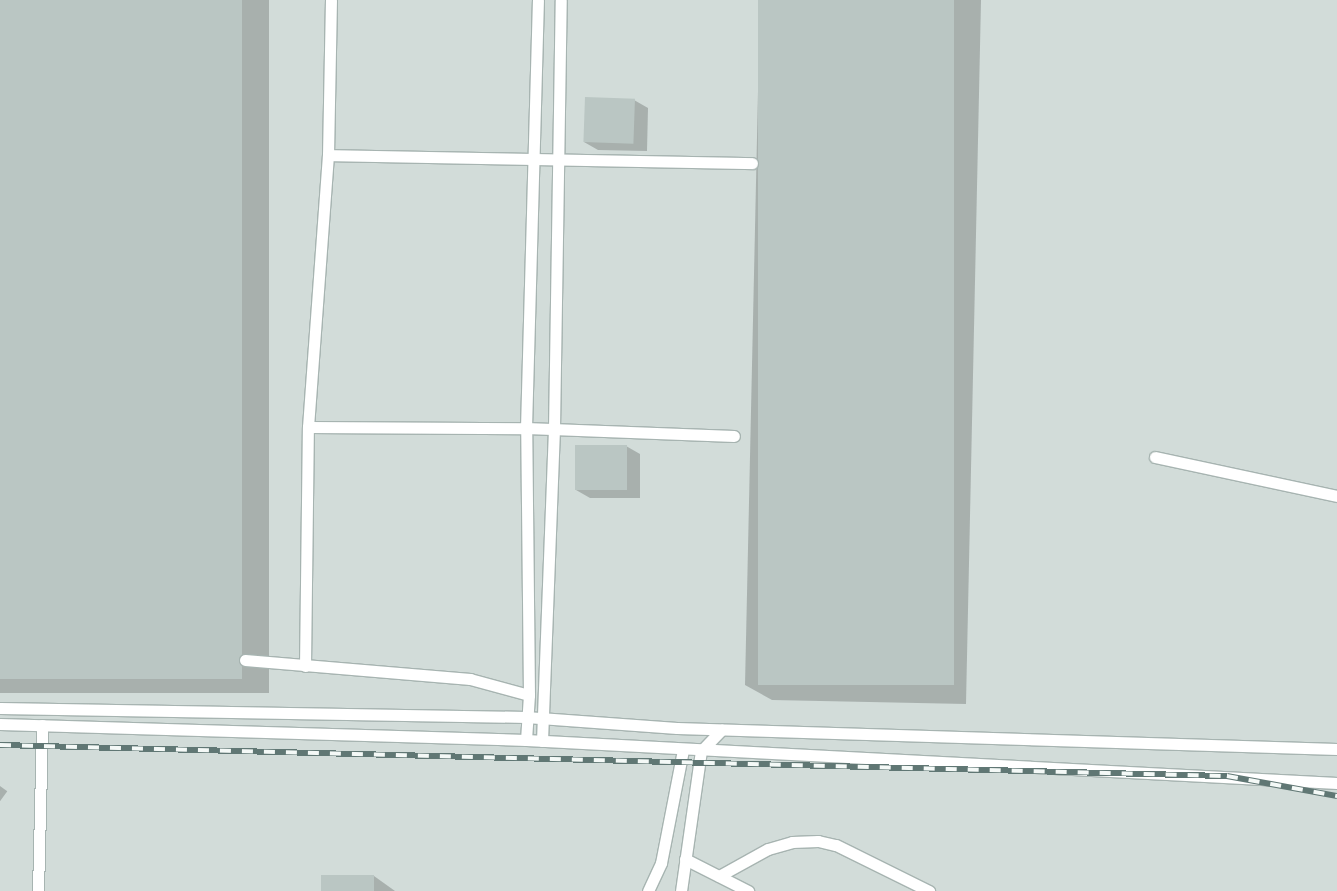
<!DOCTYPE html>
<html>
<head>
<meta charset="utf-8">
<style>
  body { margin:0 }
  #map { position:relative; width:1337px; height:891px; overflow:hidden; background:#e4ecea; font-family:Quicksand,sans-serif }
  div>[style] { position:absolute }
  .built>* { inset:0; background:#d2dcd9; transform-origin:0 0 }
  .shadow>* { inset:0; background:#0003; transform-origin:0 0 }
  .building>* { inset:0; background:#bac6c3; transform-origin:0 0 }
  .roads { filter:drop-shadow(1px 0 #a7b4b1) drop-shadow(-1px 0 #a7b4b1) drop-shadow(0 1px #a7b4b1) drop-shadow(0 -1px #a7b4b1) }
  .service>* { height:11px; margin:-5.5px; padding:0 5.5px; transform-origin:5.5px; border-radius:5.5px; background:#fff }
  .rail>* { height:5.5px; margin-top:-2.75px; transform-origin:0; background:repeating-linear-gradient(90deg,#f4f9f7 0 11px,#607774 0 22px); box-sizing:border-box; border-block:1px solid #607774 }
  span { translate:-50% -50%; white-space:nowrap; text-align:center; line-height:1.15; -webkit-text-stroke:5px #f4f9f7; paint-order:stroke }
</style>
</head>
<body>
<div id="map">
  <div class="built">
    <i style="left:0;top:0;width:1337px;height:891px"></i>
  </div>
  <div class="shadow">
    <i style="left:0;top:0;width:269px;height:693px"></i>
    <i style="clip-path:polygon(760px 0,981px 0,966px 704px,772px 700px,745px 685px)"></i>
    <i style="clip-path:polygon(634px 100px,648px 108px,647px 151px,598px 150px,584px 142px)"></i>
    <i style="clip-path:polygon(626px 446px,640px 454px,640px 498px,590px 498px,576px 490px)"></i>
    <i style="left:0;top:786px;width:9px;height:105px;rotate:36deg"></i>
    <i style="clip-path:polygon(374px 876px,395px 891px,323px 891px)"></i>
  </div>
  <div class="building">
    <i style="left:0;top:0;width:242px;height:679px"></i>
    <i style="left:758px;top:0;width:196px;height:685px"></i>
    <i style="left:585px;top:97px;width:50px;height:45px;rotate:2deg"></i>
    <i style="left:575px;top:445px;width:52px;height:45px"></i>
    <i style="left:321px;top:875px;width:53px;height:16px"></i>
  </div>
  <div class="roads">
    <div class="service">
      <i style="left:328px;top:155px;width:424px;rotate:1.1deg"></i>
      <i style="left:308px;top:427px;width:218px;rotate:0.3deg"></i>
      <i style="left:526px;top:428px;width:208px;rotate:2.2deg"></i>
      <i style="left:1155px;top:457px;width:186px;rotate:12.1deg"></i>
      <i style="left:245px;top:660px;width:226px;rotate:4.8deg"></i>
      <i style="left:470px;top:679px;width:61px;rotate:15.2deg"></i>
      <i style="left:305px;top:666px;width:239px;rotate:-89.3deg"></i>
      <i style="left:308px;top:427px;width:273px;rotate:-85.8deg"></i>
      <i style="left:328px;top:155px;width:155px;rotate:-88.9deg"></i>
      <i style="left:0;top:708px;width:526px;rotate:0.98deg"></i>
      <i style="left:526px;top:717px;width:151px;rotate:4.2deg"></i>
      <i style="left:677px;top:728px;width:660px;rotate:1.82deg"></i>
      <i style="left:0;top:724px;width:526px;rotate:1.74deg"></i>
      <i style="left:526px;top:740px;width:812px;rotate:3.04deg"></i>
      <i style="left:526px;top:740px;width:45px;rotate:-86.2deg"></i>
      <i style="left:529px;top:695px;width:267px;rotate:-90.6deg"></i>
      <i style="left:526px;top:428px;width:428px;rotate:-88.4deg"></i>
      <i style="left:542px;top:741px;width:312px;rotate:-87.8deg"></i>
      <i style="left:554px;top:429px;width:429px;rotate:-89.1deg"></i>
      <i style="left:685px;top:859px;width:71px;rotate:26.9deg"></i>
      <i style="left:719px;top:876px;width:56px;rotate:-28.9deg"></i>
      <i style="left:768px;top:849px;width:25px;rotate:-16deg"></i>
      <i style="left:792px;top:842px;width:26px;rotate:-2deg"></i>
      <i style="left:818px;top:841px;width:18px;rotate:13deg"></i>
      <i style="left:836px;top:845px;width:104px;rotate:26.3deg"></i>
      <i style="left:38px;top:891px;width:166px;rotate:-88.6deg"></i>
      <i style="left:648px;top:891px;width:31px;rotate:-65deg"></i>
      <i style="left:661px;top:863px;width:115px;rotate:-79deg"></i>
      <i style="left:681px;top:891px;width:141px;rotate:-81.9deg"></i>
      <i style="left:701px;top:751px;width:30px;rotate:-46deg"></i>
    </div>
  </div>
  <div class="rail">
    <i style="left:0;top:745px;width:1227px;rotate:1.45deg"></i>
    <i style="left:1227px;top:776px;width:112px;rotate:10.3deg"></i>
  </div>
</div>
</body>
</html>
